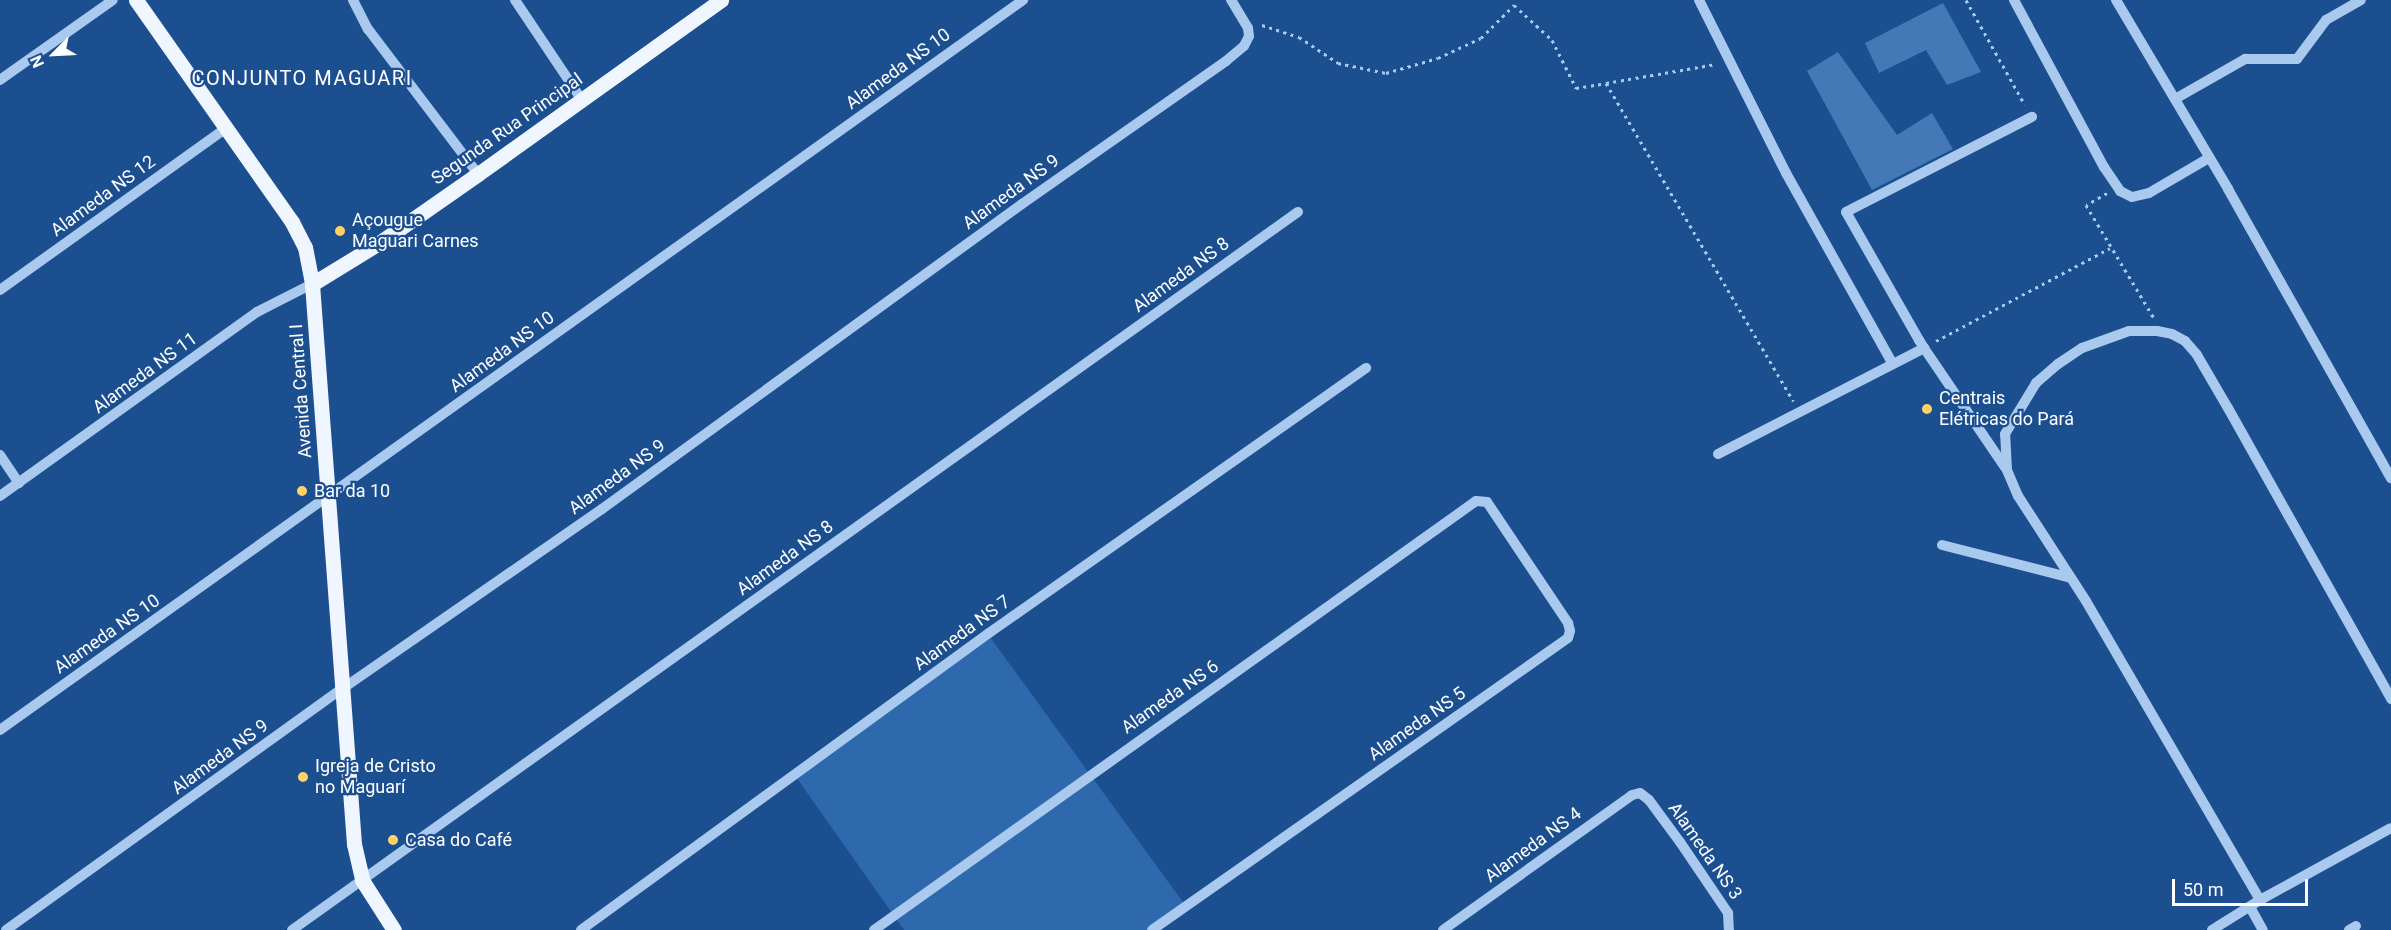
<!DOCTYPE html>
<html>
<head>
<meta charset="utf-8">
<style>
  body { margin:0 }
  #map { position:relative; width:2391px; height:930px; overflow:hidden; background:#1b4f8f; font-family:Roboto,sans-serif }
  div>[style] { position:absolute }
  .green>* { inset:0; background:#2e69ad }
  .building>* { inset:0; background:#4478b7 }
  .path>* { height:3px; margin-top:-1.5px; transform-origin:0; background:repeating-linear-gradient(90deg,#a9c9ee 0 3px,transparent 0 7.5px) }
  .minor>* { height:10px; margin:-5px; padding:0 5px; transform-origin:5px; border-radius:5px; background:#a9c9ee }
  .major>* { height:15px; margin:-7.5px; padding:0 7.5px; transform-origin:7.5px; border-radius:7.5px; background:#f0f6ff }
  .minor-bridge>* { height:10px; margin:-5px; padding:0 5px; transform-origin:5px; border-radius:5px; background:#a9c9ee }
  .dots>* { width:16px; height:16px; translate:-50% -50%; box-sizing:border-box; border:3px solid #1b4f8f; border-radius:50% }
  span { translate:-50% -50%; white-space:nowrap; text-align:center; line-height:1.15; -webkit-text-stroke:4.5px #1b4f8f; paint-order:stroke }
  .street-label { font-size:18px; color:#fff }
  .poi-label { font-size:18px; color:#fff }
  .left { translate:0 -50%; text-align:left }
  .neighbourhood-label { font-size:20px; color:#fff; letter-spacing:1.5px }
  .north { position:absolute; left:24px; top:24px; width:60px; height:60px; -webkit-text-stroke:4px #1b4f8f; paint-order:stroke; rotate:246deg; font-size:16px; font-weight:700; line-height:24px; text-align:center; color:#fff }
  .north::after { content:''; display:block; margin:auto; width:21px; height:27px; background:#fff; clip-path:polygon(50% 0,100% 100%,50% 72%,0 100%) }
  .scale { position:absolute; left:2172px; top:879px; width:136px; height:27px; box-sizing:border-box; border:3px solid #fff; border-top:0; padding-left:8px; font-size:18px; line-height:21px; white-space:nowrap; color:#fff; -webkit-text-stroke:4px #1b4f8f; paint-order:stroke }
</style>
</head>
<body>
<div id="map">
  <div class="green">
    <i style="clip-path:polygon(990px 637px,1188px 909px,1160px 930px,904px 930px,796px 777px)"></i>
  </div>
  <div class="building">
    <i style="clip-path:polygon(1943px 3px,1981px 72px,1947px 85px,1926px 50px,1879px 73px,1865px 43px)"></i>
    <i style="clip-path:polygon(1838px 52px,1897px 135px,1932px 113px,1953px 149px,1872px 190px,1807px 71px)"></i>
  </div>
  <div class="path">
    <i style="left:1966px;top:0;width:120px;rotate:60.7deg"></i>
    <i style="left:1262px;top:25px;width:39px;rotate:18deg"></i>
    <i style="left:1299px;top:37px;width:47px;rotate:33.7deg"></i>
    <i style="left:1338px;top:63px;width:49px;rotate:11.8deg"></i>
    <i style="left:1386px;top:73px;width:54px;rotate:-16.1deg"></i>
    <i style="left:1438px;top:58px;width:47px;rotate:-24.9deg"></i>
    <i style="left:1481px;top:38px;width:47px;rotate:-45deg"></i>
    <i style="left:1514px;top:5px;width:52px;rotate:42.6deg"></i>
    <i style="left:1552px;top:40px;width:54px;rotate:63.4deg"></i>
    <i style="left:1576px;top:88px;width:30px;rotate:-9deg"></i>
    <i style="left:1606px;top:83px;width:369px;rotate:59.5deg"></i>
    <i style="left:1606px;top:83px;width:112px;rotate:-9.8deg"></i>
    <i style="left:2107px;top:193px;width:24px;rotate:150deg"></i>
    <i style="left:2086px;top:205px;width:132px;rotate:59deg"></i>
    <i style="left:1936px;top:341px;width:197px;rotate:-28.1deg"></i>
  </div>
  <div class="minor">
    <i style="left:353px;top:0;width:33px;rotate:63deg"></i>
    <i style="left:368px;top:29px;width:182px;rotate:52.8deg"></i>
    <i style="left:515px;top:0;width:120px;rotate:56.2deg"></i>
    <i style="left:1699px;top:0;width:194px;rotate:63.3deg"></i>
    <i style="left:1786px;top:173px;width:218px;rotate:60.8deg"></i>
    <i style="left:2014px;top:0;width:190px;rotate:61.7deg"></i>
    <i style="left:2104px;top:167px;width:29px;rotate:56deg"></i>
    <i style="left:2120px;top:191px;width:13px;rotate:27deg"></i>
    <i style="left:2132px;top:197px;width:17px;rotate:-13deg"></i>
    <i style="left:2149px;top:193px;width:69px;rotate:-30.3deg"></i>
    <i style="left:2116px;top:0;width:220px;rotate:59.3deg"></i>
    <i style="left:2228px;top:189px;width:332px;rotate:60.6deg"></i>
    <i style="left:0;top:80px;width:138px;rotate:-35.3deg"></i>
    <i style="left:2175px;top:99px;width:81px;rotate:-29.7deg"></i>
    <i style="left:2245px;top:59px;width:52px"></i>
    <i style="left:2297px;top:59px;width:49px;rotate:-53.4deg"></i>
    <i style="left:2326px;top:20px;width:40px;rotate:-29.7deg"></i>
    <i style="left:0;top:290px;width:278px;rotate:-35.6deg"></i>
    <i style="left:1919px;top:340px;width:147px;rotate:-119.7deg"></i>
    <i style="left:1846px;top:212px;width:209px;rotate:-27.1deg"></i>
    <i style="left:1718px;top:454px;width:232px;rotate:-27.2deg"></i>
    <i style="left:1924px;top:348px;width:144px;rotate:55.8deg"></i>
    <i style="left:0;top:455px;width:34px;rotate:56deg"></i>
    <i style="left:0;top:496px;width:316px;rotate:-35.6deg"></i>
    <i style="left:257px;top:312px;width:62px;rotate:-27deg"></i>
    <i style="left:1942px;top:545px;width:133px;rotate:14.3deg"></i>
    <i style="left:0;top:730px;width:1257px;rotate:-35.51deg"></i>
    <i style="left:2260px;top:900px;width:346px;rotate:-120.2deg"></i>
    <i style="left:2086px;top:601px;width:125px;rotate:-122.9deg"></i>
    <i style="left:2018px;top:496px;width:28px;rotate:-113deg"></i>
    <i style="left:2007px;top:470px;width:36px;rotate:-93deg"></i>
    <i style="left:2005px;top:434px;width:60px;rotate:-58.7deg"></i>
    <i style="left:2036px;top:383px;width:29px;rotate:-41deg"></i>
    <i style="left:2058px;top:364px;width:29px;rotate:-34deg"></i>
    <i style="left:2082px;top:348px;width:50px;rotate:-19.9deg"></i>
    <i style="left:2129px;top:331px;width:28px"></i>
    <i style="left:2157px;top:331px;width:15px;rotate:11deg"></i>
    <i style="left:2172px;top:334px;width:15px;rotate:28deg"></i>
    <i style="left:2185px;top:341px;width:18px;rotate:49deg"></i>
    <i style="left:2197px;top:355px;width:61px;rotate:59.7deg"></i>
    <i style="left:2228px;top:408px;width:334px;rotate:60.7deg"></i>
    <i style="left:2250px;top:907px;width:26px;rotate:61deg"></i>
    <i style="left:6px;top:930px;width:413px;rotate:-35.7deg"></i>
    <i style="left:342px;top:689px;width:316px;rotate:-34.7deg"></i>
    <i style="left:602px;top:509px;width:519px;rotate:-35.99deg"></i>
    <i style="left:1022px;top:204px;width:249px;rotate:-35deg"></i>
    <i style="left:1226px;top:61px;width:23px;rotate:-40deg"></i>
    <i style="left:1244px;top:46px;width:11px;rotate:-63deg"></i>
    <i style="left:1249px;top:36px;width:8px;rotate:-97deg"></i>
    <i style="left:1248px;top:28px;width:33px;rotate:-121deg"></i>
    <i style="left:292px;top:930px;width:1236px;rotate:-35.52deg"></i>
    <i style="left:581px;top:930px;width:505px;rotate:-36.05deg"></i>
    <i style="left:989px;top:633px;width:461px;rotate:-35.1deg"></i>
    <i style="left:874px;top:930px;width:739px;rotate:-35.47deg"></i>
    <i style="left:1476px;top:501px;width:11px;rotate:5deg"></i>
    <i style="left:1487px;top:502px;width:146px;rotate:56.2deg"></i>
    <i style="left:1568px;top:623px;width:8px;rotate:76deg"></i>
    <i style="left:1570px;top:631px;width:7px;rotate:106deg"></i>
    <i style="left:1568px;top:638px;width:508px;rotate:144.93deg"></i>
    <i style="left:1443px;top:930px;width:232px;rotate:-35.5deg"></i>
    <i style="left:1632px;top:795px;width:8px;rotate:-14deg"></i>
    <i style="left:1640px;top:793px;width:11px;rotate:38deg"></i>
    <i style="left:1649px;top:800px;width:52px;rotate:53.6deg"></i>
    <i style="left:1680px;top:842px;width:86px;rotate:55.9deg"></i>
    <i style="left:1728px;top:913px;width:17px;rotate:87deg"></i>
    <i style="left:2212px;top:930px;width:57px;rotate:-32deg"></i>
    <i style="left:2260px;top:900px;width:149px;rotate:-28.8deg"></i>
    <i style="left:2349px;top:930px;width:8px;rotate:-30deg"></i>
  </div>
  <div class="major">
    <i style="left:136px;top:0;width:271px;rotate:54.9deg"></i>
    <i style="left:292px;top:222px;width:28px;rotate:63deg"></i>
    <i style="left:305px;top:247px;width:38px;rotate:79deg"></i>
    <i style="left:312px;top:284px;width:562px;rotate:85.71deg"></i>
    <i style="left:354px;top:844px;width:37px;rotate:77deg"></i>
    <i style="left:362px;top:880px;width:59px;rotate:57.4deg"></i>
    <i style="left:312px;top:284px;width:79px;rotate:-31.5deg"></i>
    <i style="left:379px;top:243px;width:121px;rotate:-34.9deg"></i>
    <i style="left:478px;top:174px;width:299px;rotate:-35.6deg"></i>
  </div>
  <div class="minor-bridge">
    <i style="left:1919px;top:340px;width:9px;rotate:58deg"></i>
  </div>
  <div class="dots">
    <i style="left:340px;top:231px;background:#ffd166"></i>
    <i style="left:1927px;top:409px;background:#ffd166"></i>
    <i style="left:302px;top:491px;background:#ffd166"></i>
    <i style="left:303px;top:777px;background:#ffd166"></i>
    <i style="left:393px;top:840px;background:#ffd166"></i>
  </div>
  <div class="street-label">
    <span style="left:898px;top:69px;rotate:-36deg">Alameda NS 10</span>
    <span style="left:507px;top:129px;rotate:-35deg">Segunda Rua Principal</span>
    <span style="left:1011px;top:192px;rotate:-36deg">Alameda NS 9</span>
    <span style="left:103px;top:196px;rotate:-36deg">Alameda NS 12</span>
    <span style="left:1181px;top:275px;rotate:-36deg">Alameda NS 8</span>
    <span style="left:502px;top:352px;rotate:-36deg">Alameda NS 10</span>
    <span style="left:145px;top:373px;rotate:-36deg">Alameda NS 11</span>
    <span style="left:301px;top:391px;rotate:-94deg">Avenida Central I</span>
    <span style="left:617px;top:477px;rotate:-36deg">Alameda NS 9</span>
    <span style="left:785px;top:558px;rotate:-36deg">Alameda NS 8</span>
    <span style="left:962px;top:633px;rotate:-36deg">Alameda NS 7</span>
    <span style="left:107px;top:634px;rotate:-35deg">Alameda NS 10</span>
    <span style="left:1170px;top:697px;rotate:-35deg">Alameda NS 6</span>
    <span style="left:1417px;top:724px;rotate:-35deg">Alameda NS 5</span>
    <span style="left:220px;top:757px;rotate:-36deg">Alameda NS 9</span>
    <span style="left:1533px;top:845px;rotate:-36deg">Alameda NS 4</span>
    <span style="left:1705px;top:851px;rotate:55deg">Alameda NS 3</span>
  </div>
  <div class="poi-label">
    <span class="left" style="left:352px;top:231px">Açougue<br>Maguari Carnes</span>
    <span class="left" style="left:1939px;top:409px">Centrais<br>Elétricas do Pará</span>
    <span class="left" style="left:314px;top:491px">Bar da 10</span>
    <span class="left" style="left:315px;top:777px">Igreja de Cristo<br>no Maguarí</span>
    <span class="left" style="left:405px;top:840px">Casa do Café</span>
  </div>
  <div class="neighbourhood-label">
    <span style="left:302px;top:78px">CONJUNTO MAGUARI</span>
  </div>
  <div class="north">N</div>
  <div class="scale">50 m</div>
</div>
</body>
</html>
